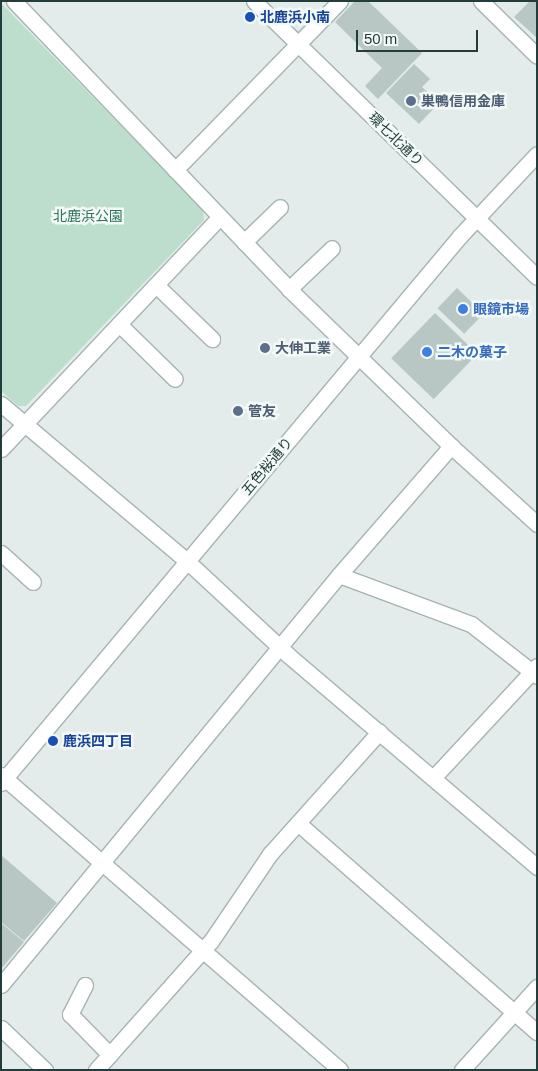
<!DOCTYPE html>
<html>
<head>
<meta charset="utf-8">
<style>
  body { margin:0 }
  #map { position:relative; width:538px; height:1071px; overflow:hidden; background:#e3ecea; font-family:Arial,"Noto Sans JP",sans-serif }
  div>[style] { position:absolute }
  .green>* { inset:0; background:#bdddcd }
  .building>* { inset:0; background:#b8c7c4; transform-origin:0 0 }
  .roads { filter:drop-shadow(1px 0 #a6b4b3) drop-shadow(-1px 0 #a6b4b3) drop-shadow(0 1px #a6b4b3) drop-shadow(0 -1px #a6b4b3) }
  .minor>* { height:15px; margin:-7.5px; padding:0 7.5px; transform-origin:7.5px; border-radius:7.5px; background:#fff }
  .dots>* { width:14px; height:14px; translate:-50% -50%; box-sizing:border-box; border:2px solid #f3f9f7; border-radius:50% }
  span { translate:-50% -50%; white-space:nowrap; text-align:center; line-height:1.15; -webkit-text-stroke:5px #f3f9f7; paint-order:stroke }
  .transit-label { font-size:14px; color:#164399; font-weight:700 }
  .left { translate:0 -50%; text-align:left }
  .service-label { font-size:14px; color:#4e5e75; font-weight:700 }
  .street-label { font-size:14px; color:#233d3d }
  .park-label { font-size:14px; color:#2e735a }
  .shop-label { font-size:14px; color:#366cbe; font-weight:700 }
  .frame { position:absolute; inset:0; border:2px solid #233d3d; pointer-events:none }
  .scale { position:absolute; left:356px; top:30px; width:122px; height:22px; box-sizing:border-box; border:2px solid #233d3d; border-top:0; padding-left:6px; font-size:15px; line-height:18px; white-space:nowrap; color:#233d3d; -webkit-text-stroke:4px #f3f9f7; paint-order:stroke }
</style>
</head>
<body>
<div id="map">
  <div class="green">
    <i style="clip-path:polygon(1px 3px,203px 210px,204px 220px,26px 406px,18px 406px,1px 391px)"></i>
  </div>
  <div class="building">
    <i style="clip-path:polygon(355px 1px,368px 1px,422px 53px,378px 99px,365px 86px,382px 68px,335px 22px)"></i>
    <i style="clip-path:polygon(530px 1px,537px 1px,537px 38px,514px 17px)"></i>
    <i style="clip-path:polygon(414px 64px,430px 79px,422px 87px,439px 103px,419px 124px,386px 93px)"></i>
    <i style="left:457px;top:288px;width:37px;height:28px;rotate:44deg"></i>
    <i style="left:435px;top:313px;width:59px;height:63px;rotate:44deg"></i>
    <i style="clip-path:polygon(1px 855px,57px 903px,24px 941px,1px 922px)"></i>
    <i style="clip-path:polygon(1px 923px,24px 942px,1px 969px)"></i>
  </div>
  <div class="roads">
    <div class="minor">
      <i style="left:14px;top:1px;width:398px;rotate:46.3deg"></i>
      <i style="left:289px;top:289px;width:226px;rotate:44.1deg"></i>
      <i style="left:451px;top:446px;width:116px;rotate:42.2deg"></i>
      <i style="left:254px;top:1px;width:395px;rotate:44.3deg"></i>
      <i style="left:481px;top:1px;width:78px;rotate:44.5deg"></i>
      <i style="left:175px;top:170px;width:236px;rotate:-45.7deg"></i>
      <i style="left:244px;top:242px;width:50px;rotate:-44.2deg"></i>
      <i style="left:156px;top:285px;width:78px;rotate:44deg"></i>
      <i style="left:289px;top:289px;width:59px;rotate:-43.6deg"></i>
      <i style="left:119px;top:324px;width:78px;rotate:44.5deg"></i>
      <i style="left:1px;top:404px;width:243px;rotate:40.2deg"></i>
      <i style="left:187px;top:561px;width:138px;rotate:42.9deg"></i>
      <i style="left:288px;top:655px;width:327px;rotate:40.4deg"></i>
      <i style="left:1px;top:449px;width:319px;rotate:-46.7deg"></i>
      <i style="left:1px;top:553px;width:43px;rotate:42.2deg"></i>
      <i style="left:339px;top:575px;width:141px;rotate:20.4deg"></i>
      <i style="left:471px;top:624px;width:84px;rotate:38.2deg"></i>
      <i style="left:1px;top:775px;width:449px;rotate:41deg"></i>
      <i style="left:433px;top:778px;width:153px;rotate:-47.1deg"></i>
      <i style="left:1px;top:783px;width:714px;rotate:-50deg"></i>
      <i style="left:460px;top:236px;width:112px;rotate:-46.8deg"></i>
      <i style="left:299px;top:824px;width:316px;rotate:41.2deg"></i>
      <i style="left:1px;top:985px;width:531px;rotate:-50.5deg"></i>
      <i style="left:339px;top:575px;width:171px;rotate:-49deg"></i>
      <i style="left:85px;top:985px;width:33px;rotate:117deg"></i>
      <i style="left:70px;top:1014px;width:57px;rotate:45.7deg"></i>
      <i style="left:1px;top:1028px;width:61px;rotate:43.7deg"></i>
      <i style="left:96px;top:1070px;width:173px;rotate:-48.3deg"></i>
      <i style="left:211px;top:941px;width:105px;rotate:-55.9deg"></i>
      <i style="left:270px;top:854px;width:164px;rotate:-48.2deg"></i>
      <i style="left:462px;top:1070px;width:112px;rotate:-47.9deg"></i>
    </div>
  </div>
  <div class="dots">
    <i style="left:250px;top:17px;background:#1a4fb4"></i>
    <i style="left:411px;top:101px;background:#5c6f8a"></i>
    <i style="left:463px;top:309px;background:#3f7fe0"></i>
    <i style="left:265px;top:348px;background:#5c6f8a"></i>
    <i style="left:427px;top:352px;background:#3f7fe0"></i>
    <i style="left:238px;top:411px;background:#5c6f8a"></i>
    <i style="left:53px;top:741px;background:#1a4fb4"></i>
  </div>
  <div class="transit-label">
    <span class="left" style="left:260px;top:17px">北鹿浜小南</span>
    <span class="left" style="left:63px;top:741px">鹿浜四丁目</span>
  </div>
  <div class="service-label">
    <span class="left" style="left:421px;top:101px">巣鴨信用金庫</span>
    <span class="left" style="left:275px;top:348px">大伸工業</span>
    <span class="left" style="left:248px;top:411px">管友</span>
  </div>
  <div class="street-label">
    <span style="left:396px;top:139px;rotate:44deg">環七北通り</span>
    <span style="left:267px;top:466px;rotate:-50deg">五色桜通り</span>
  </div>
  <div class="park-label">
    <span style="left:88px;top:216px">北鹿浜公園</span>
  </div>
  <div class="shop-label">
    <span class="left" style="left:473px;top:309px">眼鏡市場</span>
    <span class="left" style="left:437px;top:352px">二木の菓子</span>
  </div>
  <div class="frame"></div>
  <div class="scale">50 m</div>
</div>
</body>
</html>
